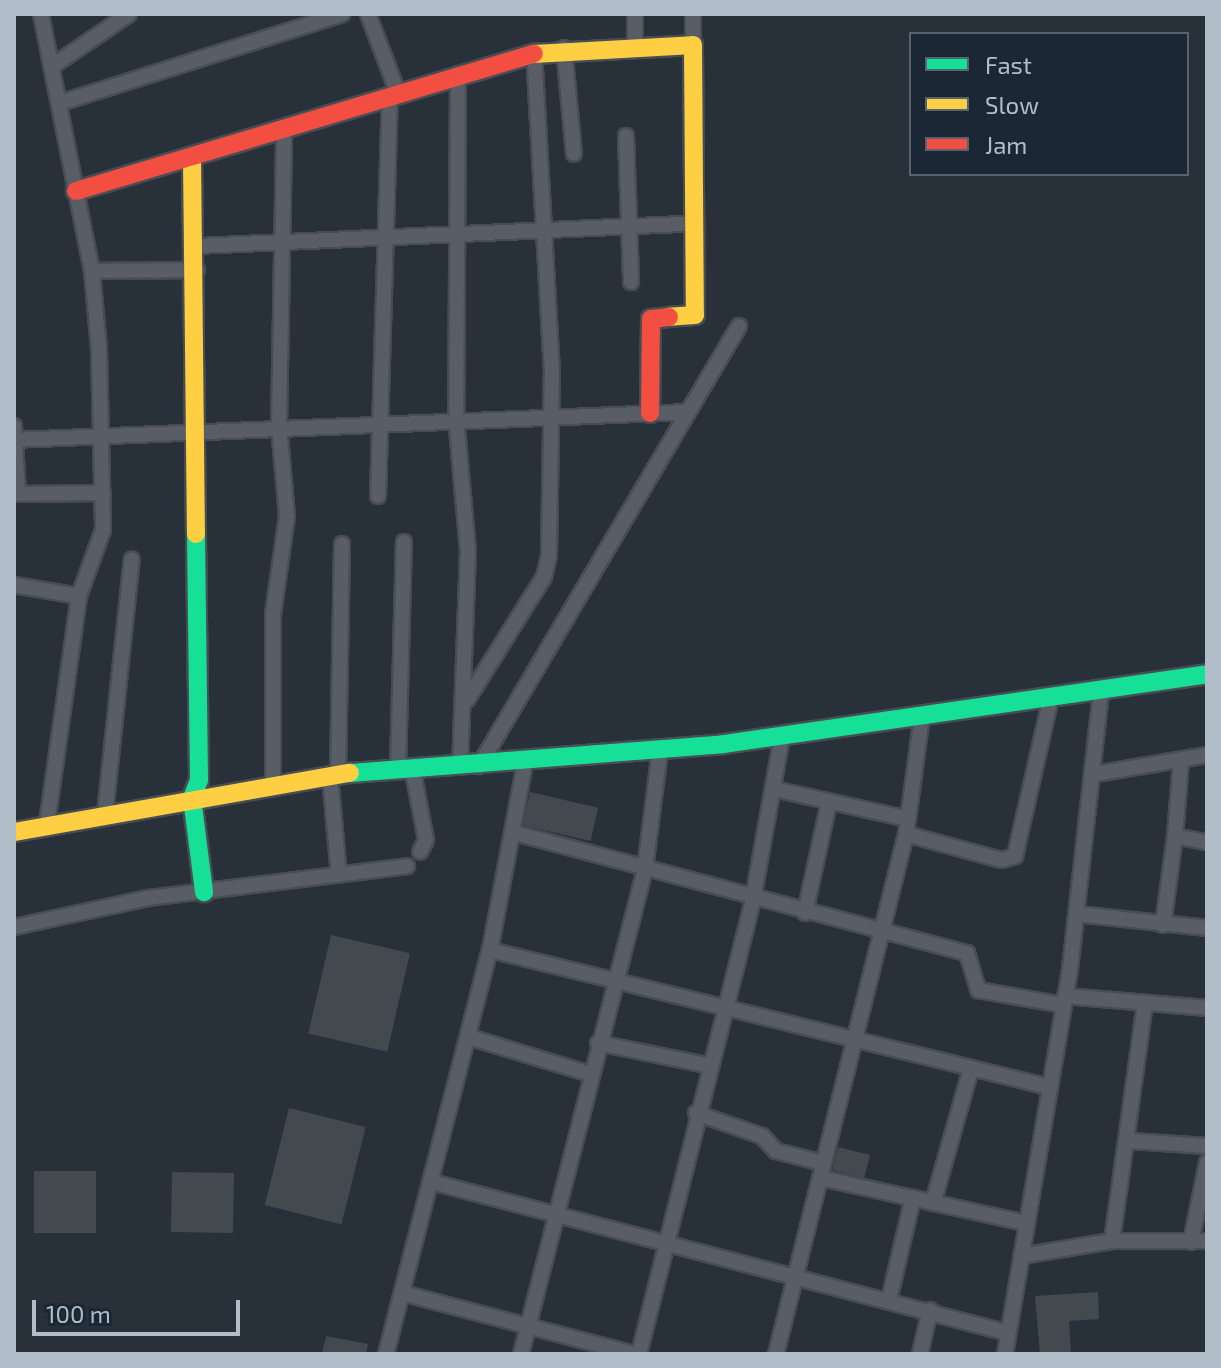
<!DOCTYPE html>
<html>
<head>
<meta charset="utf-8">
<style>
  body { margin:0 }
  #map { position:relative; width:1221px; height:1368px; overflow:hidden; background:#283139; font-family:"Exo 2",sans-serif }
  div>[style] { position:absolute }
  .building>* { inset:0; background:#424a50; transform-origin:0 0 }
  .roads { filter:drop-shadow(2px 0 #474d53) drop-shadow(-2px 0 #474d53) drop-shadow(0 2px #474d53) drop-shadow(0 -2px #474d53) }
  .street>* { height:14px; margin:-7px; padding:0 7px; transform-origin:7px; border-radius:7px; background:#595e66 }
  .fast>* { height:18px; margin:-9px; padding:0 9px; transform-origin:9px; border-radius:9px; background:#16e098 }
  .slow>* { height:18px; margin:-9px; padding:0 9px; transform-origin:9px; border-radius:9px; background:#ffcf43 }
  .jam>* { height:18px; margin:-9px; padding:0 9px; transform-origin:9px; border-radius:9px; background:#f24e42 }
  span { translate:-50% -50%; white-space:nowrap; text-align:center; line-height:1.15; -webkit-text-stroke:6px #1b2734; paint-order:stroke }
  .frame { position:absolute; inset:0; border:16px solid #b2bdca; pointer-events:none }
  .legend { position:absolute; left:909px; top:32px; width:280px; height:144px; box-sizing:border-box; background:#1b2734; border:2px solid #576370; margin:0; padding:10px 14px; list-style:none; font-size:24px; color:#b2bdca }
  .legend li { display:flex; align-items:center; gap:16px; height:40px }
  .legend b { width:40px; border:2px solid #576370 }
  .scale { position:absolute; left:32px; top:1300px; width:208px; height:36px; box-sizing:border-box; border:4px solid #b2bdca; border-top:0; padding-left:10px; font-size:24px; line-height:28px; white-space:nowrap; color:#b2bdca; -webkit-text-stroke:6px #1b2734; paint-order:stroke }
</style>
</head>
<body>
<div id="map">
  <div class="building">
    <i style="left:530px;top:792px;width:70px;height:34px;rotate:13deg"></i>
    <i style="left:331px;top:935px;width:81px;height:101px;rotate:13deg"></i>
    <i style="left:289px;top:1108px;width:79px;height:100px;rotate:14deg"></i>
    <i style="left:838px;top:1147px;width:33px;height:24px;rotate:14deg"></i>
    <i style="left:34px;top:1171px;width:62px;height:62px"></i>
    <i style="left:172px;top:1172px;width:62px;height:60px;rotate:1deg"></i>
    <i style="clip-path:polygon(1098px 1292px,1099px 1319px,1069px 1321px,1071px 1354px,1040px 1354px,1035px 1296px)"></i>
    <i style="clip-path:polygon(326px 1336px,368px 1344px,366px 1354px,322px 1354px)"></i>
  </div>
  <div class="roads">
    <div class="street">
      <i style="left:41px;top:14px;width:262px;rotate:78.8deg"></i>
      <i style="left:92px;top:271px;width:79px;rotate:84.9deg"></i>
      <i style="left:99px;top:350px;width:180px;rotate:88.7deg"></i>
      <i style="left:103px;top:530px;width:70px;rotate:110deg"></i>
      <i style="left:368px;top:14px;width:85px;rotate:69.2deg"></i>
      <i style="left:635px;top:14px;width:33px;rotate:90deg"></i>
      <i style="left:693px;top:45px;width:31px;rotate:-90deg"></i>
      <i style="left:564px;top:48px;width:106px;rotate:84.6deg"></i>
      <i style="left:51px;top:67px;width:94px;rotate:-34.2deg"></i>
      <i style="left:458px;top:74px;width:343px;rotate:90.3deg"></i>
      <i style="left:456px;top:417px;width:135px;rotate:84.9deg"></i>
      <i style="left:468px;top:551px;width:216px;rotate:92.1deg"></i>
      <i style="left:60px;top:103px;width:296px;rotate:-17.5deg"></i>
      <i style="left:626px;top:136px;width:146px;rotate:88deg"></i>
      <i style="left:197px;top:246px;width:500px;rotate:-2.6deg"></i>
      <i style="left:92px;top:271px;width:105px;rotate:-0.5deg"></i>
      <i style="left:14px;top:426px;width:68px;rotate:86.6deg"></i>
      <i style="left:18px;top:494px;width:85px;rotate:-0.7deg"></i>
      <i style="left:14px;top:440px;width:674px;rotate:-2.38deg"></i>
      <i style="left:378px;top:496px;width:400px;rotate:-88.3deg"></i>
      <i style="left:14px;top:585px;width:66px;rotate:9.6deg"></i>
      <i style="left:79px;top:596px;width:231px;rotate:98deg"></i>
      <i style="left:467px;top:700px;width:145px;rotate:-58deg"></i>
      <i style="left:544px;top:577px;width:22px;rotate:-77deg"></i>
      <i style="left:549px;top:556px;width:183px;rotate:-89.1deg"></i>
      <i style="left:552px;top:373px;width:322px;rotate:-93.2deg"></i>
      <i style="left:1181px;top:760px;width:76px;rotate:94.5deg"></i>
      <i style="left:1175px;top:836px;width:33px;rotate:11deg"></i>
      <i style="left:479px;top:766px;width:511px;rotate:-59.42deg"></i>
      <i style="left:412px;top:767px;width:74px;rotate:79.1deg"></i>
      <i style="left:426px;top:840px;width:13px;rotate:117deg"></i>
      <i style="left:398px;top:768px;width:226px;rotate:-88.5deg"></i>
      <i style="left:338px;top:774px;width:230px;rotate:-89deg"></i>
      <i style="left:1095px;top:774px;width:114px;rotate:-9.6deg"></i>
      <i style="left:330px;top:775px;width:100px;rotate:84.9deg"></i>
      <i style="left:273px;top:783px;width:169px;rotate:-90deg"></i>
      <i style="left:273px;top:614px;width:99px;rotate:-81.9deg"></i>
      <i style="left:287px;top:516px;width:89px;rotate:-95.1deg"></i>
      <i style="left:279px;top:427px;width:300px;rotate:-89deg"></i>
      <i style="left:774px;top:789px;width:137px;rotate:12.6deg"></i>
      <i style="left:105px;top:814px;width:256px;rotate:-84deg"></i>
      <i style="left:515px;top:833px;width:468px;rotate:14.9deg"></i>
      <i style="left:967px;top:953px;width:39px;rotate:73deg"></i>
      <i style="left:978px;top:990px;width:86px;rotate:10deg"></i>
      <i style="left:906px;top:834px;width:99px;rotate:15.2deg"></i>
      <i style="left:1002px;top:860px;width:14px;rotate:-17deg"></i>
      <i style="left:1015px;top:856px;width:163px;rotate:-77.2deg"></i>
      <i style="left:805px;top:913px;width:114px;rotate:-77.8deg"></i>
      <i style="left:1077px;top:914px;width:131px;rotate:6.1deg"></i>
      <i style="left:1163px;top:925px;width:90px;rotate:-82.3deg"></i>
      <i style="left:14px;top:927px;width:137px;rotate:-12.2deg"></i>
      <i style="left:148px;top:898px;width:261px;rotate:-7deg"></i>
      <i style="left:490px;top:950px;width:576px;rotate:13.77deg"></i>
      <i style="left:1065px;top:996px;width:143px;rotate:4.8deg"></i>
      <i style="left:469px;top:1037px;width:127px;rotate:17deg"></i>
      <i style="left:598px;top:1043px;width:110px;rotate:11.5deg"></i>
      <i style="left:696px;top:1113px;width:70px;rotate:19.2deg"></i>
      <i style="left:762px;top:1136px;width:21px;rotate:47deg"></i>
      <i style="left:776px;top:1151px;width:49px;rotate:14.3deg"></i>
      <i style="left:1131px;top:1141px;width:76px;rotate:3.8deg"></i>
      <i style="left:821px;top:1178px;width:210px;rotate:12.4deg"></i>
      <i style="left:432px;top:1182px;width:595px;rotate:14.69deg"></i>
      <i style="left:933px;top:1203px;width:139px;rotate:-74.2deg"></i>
      <i style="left:1112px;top:1241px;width:240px;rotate:-82.1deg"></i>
      <i style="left:1191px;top:1242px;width:81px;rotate:-78.6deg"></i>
      <i style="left:1021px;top:1256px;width:92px;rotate:-9.4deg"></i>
      <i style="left:1112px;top:1241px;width:95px"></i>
      <i style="left:402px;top:1293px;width:240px;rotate:14.7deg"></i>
      <i style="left:889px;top:1300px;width:105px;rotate:-76.8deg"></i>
      <i style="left:386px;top:1354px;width:417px;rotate:-75.6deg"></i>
      <i style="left:490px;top:950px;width:190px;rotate:-79.4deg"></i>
      <i style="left:521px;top:1354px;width:501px;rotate:-75.66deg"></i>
      <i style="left:645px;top:869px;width:120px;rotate:-82.8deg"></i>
      <i style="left:639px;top:1354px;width:469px;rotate:-75.9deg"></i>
      <i style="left:753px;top:899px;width:166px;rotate:-79.9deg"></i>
      <i style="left:776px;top:1354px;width:536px;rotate:-75.96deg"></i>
      <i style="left:906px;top:834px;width:119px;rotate:-82.3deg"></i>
      <i style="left:920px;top:1354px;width:45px;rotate:-77.2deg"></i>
      <i style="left:1005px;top:1354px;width:390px;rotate:-80.4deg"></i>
      <i style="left:1070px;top:969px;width:280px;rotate:-83.6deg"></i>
    </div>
    <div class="fast">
      <i style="left:196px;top:534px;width:246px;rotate:89.3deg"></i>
      <i style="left:199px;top:780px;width:19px;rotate:111deg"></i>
      <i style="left:192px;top:798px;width:95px;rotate:82.7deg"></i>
      <i style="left:350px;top:773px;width:374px;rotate:-4.4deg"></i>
      <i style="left:723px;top:744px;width:489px;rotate:-8.2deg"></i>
    </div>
    <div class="slow">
      <i style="left:534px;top:54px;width:159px;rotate:-3.2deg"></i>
      <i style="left:693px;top:45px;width:270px;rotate:89.6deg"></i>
      <i style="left:695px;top:315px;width:26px;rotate:176deg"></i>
      <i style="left:192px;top:157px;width:377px;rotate:89.4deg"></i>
      <i style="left:14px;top:832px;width:341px;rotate:-10deg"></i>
    </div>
    <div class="jam">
      <i style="left:76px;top:191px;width:478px;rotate:-16.7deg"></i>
      <i style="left:650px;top:413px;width:94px;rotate:-89.4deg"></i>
      <i style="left:651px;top:319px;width:18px;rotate:-6deg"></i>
    </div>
  </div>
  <div class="frame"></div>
  <ul class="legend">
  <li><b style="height:10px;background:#16e098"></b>Fast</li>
  <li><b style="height:10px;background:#ffcf43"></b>Slow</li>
  <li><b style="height:10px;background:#f24e42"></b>Jam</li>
  </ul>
  <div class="scale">100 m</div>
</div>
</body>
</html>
